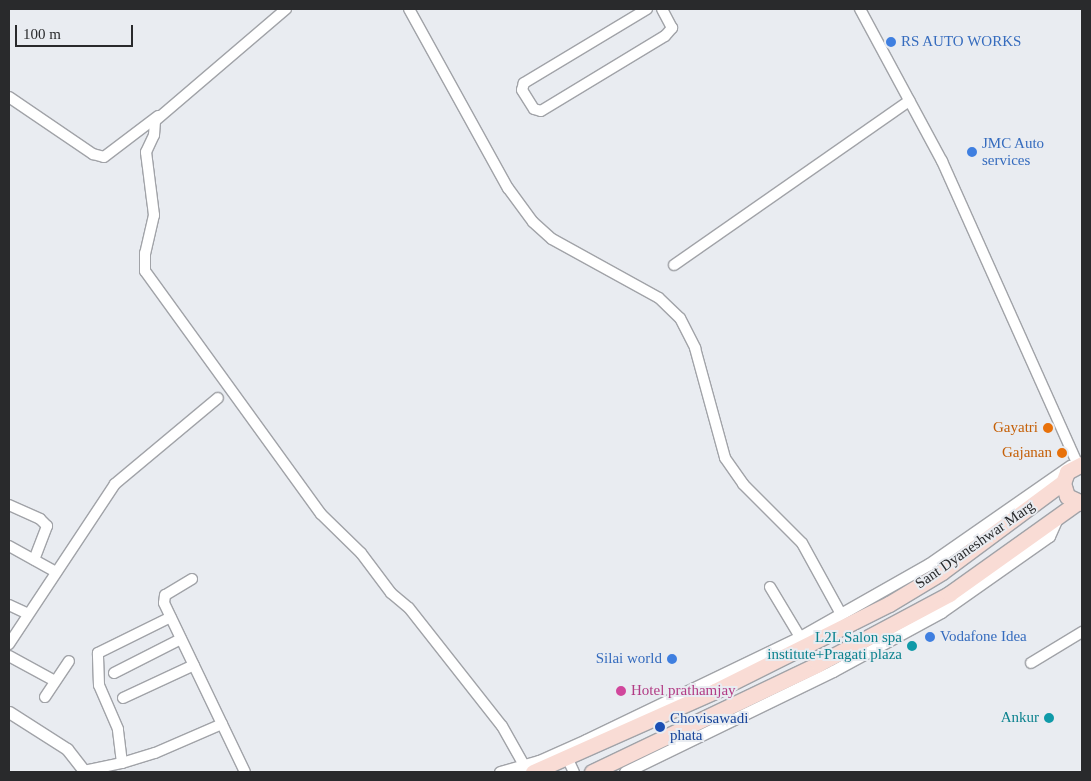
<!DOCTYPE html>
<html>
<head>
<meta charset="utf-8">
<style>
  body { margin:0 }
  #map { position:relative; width:1091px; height:781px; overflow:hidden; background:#e9ecf1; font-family:Georgia,serif }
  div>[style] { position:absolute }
  .roads { filter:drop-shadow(1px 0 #a1a3a8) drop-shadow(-1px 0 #a1a3a8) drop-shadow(0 1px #a1a3a8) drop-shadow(0 -1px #a1a3a8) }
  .minor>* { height:10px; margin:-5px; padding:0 5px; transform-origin:5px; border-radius:5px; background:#fff }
  .tertiary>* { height:11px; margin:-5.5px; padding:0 5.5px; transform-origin:5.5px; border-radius:5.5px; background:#fff }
  .primary>* { height:15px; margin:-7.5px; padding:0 7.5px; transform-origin:7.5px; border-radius:7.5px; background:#f9dcd5 }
  .dots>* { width:14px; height:14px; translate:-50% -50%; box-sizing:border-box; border:2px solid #e9ecf1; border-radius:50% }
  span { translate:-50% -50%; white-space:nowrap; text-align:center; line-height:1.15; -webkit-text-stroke:4px #e9ecf1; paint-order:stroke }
  .shop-label { font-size:15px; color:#366cbe }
  .left { translate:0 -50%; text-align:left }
  .right { translate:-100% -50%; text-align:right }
  .food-label { font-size:15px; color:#c56008 }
  .street-label { font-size:15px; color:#292a2c }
  .culture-label { font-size:15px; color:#0d838f }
  .hotel-label { font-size:15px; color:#b23c85 }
  .transit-label { font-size:15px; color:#164399 }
  .frame { position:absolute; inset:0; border:10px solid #292a2c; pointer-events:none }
  .scale { position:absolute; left:15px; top:25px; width:118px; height:22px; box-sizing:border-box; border:2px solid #292a2c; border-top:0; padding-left:6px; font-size:15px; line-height:18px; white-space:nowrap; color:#292a2c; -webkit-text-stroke:4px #e9ecf1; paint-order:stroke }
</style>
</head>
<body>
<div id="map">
  <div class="roads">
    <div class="minor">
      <i style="left:286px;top:9px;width:172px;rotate:139.5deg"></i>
      <i style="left:155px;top:121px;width:14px;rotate:94deg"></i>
      <i style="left:154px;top:135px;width:19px;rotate:115deg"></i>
      <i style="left:146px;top:152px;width:64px;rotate:82.8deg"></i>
      <i style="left:154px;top:215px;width:39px;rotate:103deg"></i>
      <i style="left:145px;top:253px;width:18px;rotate:90deg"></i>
      <i style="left:145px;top:271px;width:300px;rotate:54.1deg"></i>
      <i style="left:321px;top:514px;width:56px;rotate:44.3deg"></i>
      <i style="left:361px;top:553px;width:50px;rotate:53.1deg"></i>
      <i style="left:391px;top:593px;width:23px;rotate:40deg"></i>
      <i style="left:409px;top:608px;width:150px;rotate:51.8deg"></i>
      <i style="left:502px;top:726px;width:45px;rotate:60.6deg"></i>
      <i style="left:409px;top:9px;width:205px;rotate:61.1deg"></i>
      <i style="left:508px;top:188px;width:42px;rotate:53.7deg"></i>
      <i style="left:533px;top:222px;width:25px;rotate:42deg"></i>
      <i style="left:552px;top:239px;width:122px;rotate:28.9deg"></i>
      <i style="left:659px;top:298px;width:29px;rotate:44deg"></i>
      <i style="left:680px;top:318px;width:34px;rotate:63deg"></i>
      <i style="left:695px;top:348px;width:114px;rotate:74.7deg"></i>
      <i style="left:725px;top:458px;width:32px;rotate:55deg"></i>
      <i style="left:743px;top:484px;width:83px;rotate:45deg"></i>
      <i style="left:802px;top:543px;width:81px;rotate:61.2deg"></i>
      <i style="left:647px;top:9px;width:144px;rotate:149deg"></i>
      <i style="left:524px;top:83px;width:7px;rotate:106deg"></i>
      <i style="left:522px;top:90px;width:22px;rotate:58deg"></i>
      <i style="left:534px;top:109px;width:7px;rotate:16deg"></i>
      <i style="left:541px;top:111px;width:145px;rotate:-31.2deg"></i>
      <i style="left:665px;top:36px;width:11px;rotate:-49deg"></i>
      <i style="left:672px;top:28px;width:21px;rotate:-118deg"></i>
      <i style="left:860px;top:9px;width:173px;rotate:61.7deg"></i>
      <i style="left:942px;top:161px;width:333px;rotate:65.9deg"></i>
      <i style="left:9px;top:97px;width:102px;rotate:34.2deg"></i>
      <i style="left:93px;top:154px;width:11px;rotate:15deg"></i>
      <i style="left:104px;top:157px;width:68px;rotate:-37.2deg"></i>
      <i style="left:674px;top:265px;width:287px;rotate:-34.9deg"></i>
      <i style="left:9px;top:505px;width:34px;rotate:24deg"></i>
      <i style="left:40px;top:519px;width:10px;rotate:45deg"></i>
      <i style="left:47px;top:526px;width:36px;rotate:111deg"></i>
      <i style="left:9px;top:546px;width:54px;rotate:29deg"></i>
      <i style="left:192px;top:579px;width:31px;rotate:149deg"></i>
      <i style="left:165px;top:595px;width:8px;rotate:97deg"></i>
      <i style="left:164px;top:603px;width:187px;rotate:64.4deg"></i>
      <i style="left:770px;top:587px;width:58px;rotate:59deg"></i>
      <i style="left:9px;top:605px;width:21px;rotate:25deg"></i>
      <i style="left:9px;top:644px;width:192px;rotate:-56.5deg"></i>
      <i style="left:115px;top:484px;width:134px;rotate:-39.9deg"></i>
      <i style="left:9px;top:656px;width:52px;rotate:28.5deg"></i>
      <i style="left:1031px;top:663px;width:60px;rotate:-31.3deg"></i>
      <i style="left:114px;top:673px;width:75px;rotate:-26.9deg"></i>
      <i style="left:45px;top:697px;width:43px;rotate:-56.3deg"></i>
      <i style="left:123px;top:698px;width:78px;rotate:-24.9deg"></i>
      <i style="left:565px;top:753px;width:21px;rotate:65deg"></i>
      <i style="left:122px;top:763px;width:34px;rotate:-17deg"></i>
      <i style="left:155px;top:753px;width:73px;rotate:-23.4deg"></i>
      <i style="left:84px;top:771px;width:39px;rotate:-12deg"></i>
      <i style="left:122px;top:763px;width:34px;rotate:-97deg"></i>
      <i style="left:118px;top:729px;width:48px;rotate:-113.4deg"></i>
      <i style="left:99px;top:685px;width:32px;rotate:-92deg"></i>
      <i style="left:98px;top:653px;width:81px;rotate:-26.3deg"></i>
    </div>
    <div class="tertiary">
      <i style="left:9px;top:712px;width:69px;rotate:32.5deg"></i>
      <i style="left:67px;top:749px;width:29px;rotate:52deg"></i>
      <i style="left:500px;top:772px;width:41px;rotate:-15.8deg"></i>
      <i style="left:539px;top:761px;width:51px;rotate:-24.1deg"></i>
      <i style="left:586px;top:740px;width:237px;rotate:-25.7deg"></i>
      <i style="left:800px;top:637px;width:148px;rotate:-29.5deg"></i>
      <i style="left:929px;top:564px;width:172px;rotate:-34.8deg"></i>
      <i style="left:625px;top:772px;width:231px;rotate:-25.9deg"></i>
      <i style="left:833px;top:671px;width:123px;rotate:-28.6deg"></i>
      <i style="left:941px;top:612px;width:132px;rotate:-35.1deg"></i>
      <i style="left:1049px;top:536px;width:20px;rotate:-66deg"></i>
    </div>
    <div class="primary">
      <i style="left:1082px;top:464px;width:17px;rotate:152deg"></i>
      <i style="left:1067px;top:472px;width:12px;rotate:110deg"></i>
      <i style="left:1063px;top:483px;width:14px;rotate:73deg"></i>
      <i style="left:1067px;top:496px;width:17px;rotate:25deg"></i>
      <i style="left:533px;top:772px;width:199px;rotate:-24deg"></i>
      <i style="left:715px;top:691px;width:195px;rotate:-26.6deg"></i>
      <i style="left:889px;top:604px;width:62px;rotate:-31.1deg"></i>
      <i style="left:942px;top:572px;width:151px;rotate:-36.6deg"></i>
      <i style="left:592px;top:772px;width:250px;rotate:-25.5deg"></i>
      <i style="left:818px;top:664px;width:149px;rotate:-28.1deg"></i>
      <i style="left:949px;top:594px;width:158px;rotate:-35.5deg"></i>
    </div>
  </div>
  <div class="dots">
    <i style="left:891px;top:42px;background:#3f7fe0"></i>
    <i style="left:972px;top:152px;background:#3f7fe0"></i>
    <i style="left:1048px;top:428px;background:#e8710a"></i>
    <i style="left:1062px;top:453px;background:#e8710a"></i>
    <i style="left:930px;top:637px;background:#3f7fe0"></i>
    <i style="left:912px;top:646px;background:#0f9aa8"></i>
    <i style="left:672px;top:659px;background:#3f7fe0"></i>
    <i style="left:621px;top:691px;background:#d1479c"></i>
    <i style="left:1049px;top:718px;background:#0f9aa8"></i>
    <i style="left:660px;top:727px;background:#1a4fb4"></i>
  </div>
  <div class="shop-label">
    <span class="left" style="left:901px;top:42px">RS AUTO WORKS</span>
    <span class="left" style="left:982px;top:152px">JMC Auto<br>services</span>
    <span class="left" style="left:940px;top:637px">Vodafone Idea</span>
    <span class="right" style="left:662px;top:659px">Silai world</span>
  </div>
  <div class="food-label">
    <span class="right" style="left:1038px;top:428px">Gayatri</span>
    <span class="right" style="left:1052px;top:453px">Gajanan</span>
  </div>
  <div class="street-label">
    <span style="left:975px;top:545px;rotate:-35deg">Sant Dyaneshwar Marg</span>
  </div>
  <div class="culture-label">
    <span class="right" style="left:902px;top:646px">L2L Salon spa<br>institute+Pragati plaza</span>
    <span class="right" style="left:1039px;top:718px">Ankur</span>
  </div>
  <div class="hotel-label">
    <span class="left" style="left:631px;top:691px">Hotel prathamjay</span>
  </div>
  <div class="transit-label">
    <span class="left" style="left:670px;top:727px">Chovisawadi<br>phata</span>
  </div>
  <div class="frame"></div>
  <div class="scale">100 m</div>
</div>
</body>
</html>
